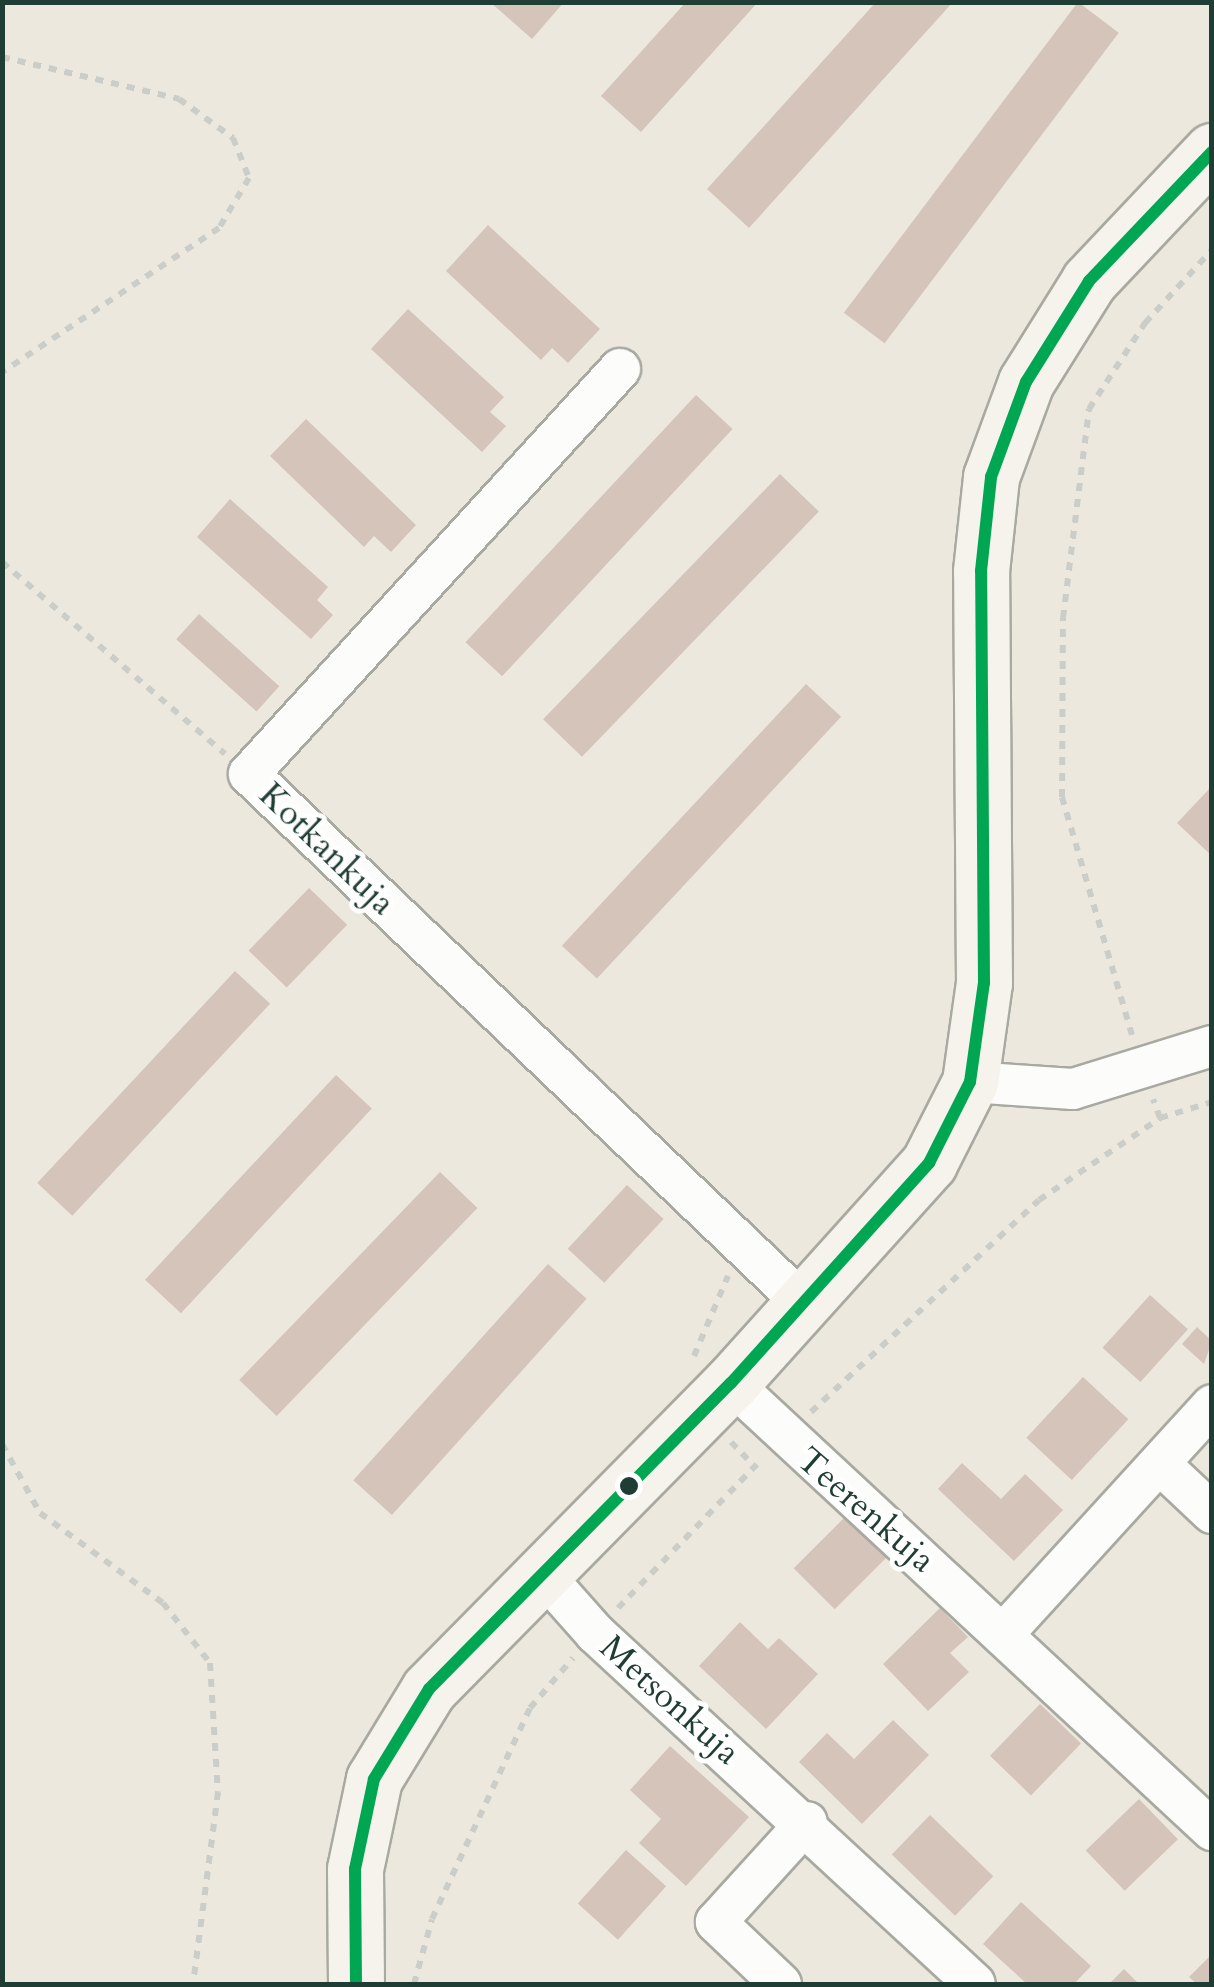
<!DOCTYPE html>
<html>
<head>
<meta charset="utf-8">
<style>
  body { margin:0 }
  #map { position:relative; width:1214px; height:1987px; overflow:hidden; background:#ede8dd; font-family:Cardo,serif }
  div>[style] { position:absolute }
  .building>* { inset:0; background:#d4c4ba; transform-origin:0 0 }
  .path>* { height:6px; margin-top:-3px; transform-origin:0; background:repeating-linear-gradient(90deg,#cbcdc9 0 8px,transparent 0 16px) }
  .roads { filter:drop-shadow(2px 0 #a8a9a1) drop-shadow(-2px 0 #a8a9a1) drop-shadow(0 2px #a8a9a1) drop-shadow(0 -2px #a8a9a1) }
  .street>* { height:40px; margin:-20px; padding:0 20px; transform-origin:20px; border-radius:20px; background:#fcfcfa }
  .secondary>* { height:55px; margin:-27.5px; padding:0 27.5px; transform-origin:27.5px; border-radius:27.5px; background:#f6f2ec }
  .bus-1>* { height:12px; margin:-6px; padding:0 6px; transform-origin:6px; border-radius:6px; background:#00a651 }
  .dots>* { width:28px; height:28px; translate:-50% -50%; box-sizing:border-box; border:5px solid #fff; border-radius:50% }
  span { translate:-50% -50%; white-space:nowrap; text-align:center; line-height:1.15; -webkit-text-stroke:10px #fff; paint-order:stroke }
  .street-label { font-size:35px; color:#1f3d34 }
  .frame { position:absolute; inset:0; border:5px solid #1f3d34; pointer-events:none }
</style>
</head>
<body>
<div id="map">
  <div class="building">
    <i style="clip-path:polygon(490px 2px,564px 2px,532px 39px)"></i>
    <i style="clip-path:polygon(686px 2px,758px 2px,641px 132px,601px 96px)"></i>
    <i style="clip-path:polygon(876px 2px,953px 2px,749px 228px,707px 189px)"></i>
    <i style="left:1078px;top:2px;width:51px;height:389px;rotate:37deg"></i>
    <i style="clip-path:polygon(488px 225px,600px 329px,568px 363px,552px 348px,541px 360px,446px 271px)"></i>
    <i style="clip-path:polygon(408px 309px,504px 397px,490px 412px,506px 426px,482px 452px,371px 349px)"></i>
    <i style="left:696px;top:395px;width:50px;height:338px;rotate:43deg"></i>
    <i style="clip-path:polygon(306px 419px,416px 525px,391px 552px,374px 536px,364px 547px,270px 456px)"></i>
    <i style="left:780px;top:474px;width:54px;height:341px;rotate:44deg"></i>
    <i style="clip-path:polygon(230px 499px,328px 587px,317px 600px,333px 615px,311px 639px,197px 537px)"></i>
    <i style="left:199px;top:614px;width:108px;height:34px;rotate:42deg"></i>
    <i style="left:806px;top:684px;width:48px;height:358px;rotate:43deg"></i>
    <i style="clip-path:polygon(1212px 786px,1212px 856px,1177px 823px)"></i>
    <i style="left:309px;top:888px;width:53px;height:87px;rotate:44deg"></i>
    <i style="left:235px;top:971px;width:48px;height:290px;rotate:43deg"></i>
    <i style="left:336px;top:1075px;width:49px;height:280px;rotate:43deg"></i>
    <i style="left:440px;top:1172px;width:52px;height:289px;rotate:44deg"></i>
    <i style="left:627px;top:1185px;width:50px;height:87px;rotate:43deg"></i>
    <i style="left:548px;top:1264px;width:52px;height:291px;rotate:42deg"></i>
    <i style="left:1150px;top:1295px;width:51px;height:71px;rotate:42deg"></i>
    <i style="clip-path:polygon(1197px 1327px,1212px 1341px,1204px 1364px,1182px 1344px)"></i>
    <i style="left:1083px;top:1377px;width:62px;height:83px;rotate:43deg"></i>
    <i style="clip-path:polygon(962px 1463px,1001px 1499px,1025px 1474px,1063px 1510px,1014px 1561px,938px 1489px)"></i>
    <i style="left:846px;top:1516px;width:58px;height:74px;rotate:45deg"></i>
    <i style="clip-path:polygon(940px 1608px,968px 1637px,950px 1653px,969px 1672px,928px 1711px,883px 1664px)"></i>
    <i style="clip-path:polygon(740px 1622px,768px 1649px,779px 1638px,818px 1674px,766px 1729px,699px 1666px)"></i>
    <i style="left:1040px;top:1704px;width:57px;height:72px;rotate:44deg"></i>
    <i style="clip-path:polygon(893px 1720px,929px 1755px,862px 1824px,799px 1762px,827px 1733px,854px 1759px)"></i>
    <i style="clip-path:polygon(670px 1746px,749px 1817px,686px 1886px,639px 1843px,661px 1819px,630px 1790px)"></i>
    <i style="left:1139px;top:1799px;width:56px;height:74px;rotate:46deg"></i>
    <i style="left:930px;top:1815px;width:88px;height:55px;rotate:44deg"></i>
    <i style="left:626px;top:1850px;width:54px;height:72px;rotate:42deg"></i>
    <i style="clip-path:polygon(1021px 1902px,1091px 1966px,1074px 1984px,1027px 1984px,983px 1944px)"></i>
    <i style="clip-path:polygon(1212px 1954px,1212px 1984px,1197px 1984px,1189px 1977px)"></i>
    <i style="clip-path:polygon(1124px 1969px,1139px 1984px,1109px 1984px)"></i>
  </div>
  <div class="path">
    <i style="left:2px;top:57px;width:182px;rotate:13.3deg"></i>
    <i style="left:179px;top:99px;width:67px;rotate:35.8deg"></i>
    <i style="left:233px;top:138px;width:43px;rotate:68.2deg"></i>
    <i style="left:249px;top:178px;width:58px;rotate:121deg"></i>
    <i style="left:219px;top:228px;width:260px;rotate:146.4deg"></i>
    <i style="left:2px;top:562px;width:294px;rotate:40.7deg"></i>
    <i style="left:1132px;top:1035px;width:248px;rotate:-106.4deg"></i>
    <i style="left:1062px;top:797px;width:179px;rotate:-89.7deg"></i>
    <i style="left:1063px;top:618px;width:211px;rotate:-82.9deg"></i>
    <i style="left:1089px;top:409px;width:103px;rotate:-56.9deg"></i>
    <i style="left:1145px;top:323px;width:99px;rotate:-47.5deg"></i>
    <i style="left:1160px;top:1118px;width:54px;rotate:-17.1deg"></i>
    <i style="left:694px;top:1356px;width:87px;rotate:-67deg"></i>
    <i style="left:811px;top:1412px;width:311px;rotate:-42.9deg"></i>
    <i style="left:1039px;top:1200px;width:146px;rotate:-34.1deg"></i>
    <i style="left:1160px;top:1118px;width:20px;rotate:-110deg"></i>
    <i style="left:731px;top:1442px;width:35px;rotate:46deg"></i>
    <i style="left:2px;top:1444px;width:79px;rotate:61.2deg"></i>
    <i style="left:40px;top:1513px;width:152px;rotate:36.2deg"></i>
    <i style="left:163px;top:1603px;width:76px;rotate:51.9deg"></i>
    <i style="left:210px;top:1663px;width:129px;rotate:86.5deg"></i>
    <i style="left:218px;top:1792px;width:194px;rotate:97.4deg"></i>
    <i style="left:618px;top:1608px;width:207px;rotate:-46deg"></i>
    <i style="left:414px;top:1984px;width:67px;rotate:-74.5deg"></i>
    <i style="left:432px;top:1919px;width:233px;rotate:-65.1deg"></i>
    <i style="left:530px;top:1708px;width:66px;rotate:-49.3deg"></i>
  </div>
  <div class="roads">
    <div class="street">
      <i style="left:620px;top:369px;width:549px;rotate:132.49deg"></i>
      <i style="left:249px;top:774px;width:766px;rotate:43.68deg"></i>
      <i style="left:970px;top:1082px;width:103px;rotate:3.9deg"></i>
      <i style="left:1073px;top:1089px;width:145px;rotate:-17.2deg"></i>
      <i style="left:731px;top:1383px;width:657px;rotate:42.9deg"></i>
      <i style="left:1161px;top:1465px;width:70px;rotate:43.3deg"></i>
      <i style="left:540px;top:1571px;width:83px;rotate:48.4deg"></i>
      <i style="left:595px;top:1633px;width:517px;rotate:42.73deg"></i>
      <i style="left:1005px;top:1632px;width:307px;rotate:-47.6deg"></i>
      <i style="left:781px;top:1984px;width:90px;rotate:-136.4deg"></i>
      <i style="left:716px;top:1922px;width:135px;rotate:-47.7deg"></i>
    </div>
    <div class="secondary">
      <i style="left:356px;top:1984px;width:115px;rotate:-90.5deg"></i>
      <i style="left:355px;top:1869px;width:92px;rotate:-78.1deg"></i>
      <i style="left:374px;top:1779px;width:105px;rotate:-58.6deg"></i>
      <i style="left:429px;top:1689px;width:430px;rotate:-45.4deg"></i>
      <i style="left:731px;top:1383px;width:296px;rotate:-48deg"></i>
      <i style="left:929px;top:1163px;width:91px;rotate:-63.2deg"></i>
      <i style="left:970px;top:1082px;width:100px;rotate:-82deg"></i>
      <i style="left:984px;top:983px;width:412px;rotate:-90.4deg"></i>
      <i style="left:981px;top:571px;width:95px;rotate:-83.9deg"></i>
      <i style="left:991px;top:477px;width:101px;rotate:-69.8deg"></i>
      <i style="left:1026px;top:382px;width:119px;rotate:-58deg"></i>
      <i style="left:1089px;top:281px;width:179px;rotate:-46.6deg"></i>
    </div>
  </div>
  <div class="bus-1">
    <i style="left:356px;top:1984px;width:115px;rotate:-90.5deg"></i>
    <i style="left:355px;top:1869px;width:92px;rotate:-78.1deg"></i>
    <i style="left:374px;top:1779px;width:105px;rotate:-58.6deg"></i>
    <i style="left:429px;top:1689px;width:430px;rotate:-45.4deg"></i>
    <i style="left:731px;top:1383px;width:296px;rotate:-48deg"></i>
    <i style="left:929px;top:1163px;width:91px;rotate:-63.2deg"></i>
    <i style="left:970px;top:1082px;width:100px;rotate:-82deg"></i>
    <i style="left:984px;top:983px;width:412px;rotate:-90.4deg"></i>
    <i style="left:981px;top:571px;width:95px;rotate:-83.9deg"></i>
    <i style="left:991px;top:477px;width:101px;rotate:-69.8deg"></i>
    <i style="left:1026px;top:382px;width:119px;rotate:-58deg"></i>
    <i style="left:1089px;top:281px;width:178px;rotate:-46.4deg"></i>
  </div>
  <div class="dots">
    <i style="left:629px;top:1486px;background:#1f3d34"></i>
  </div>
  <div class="street-label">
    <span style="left:327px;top:849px;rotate:44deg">Kotkankuja</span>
    <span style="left:866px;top:1510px;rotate:41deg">Teerenkuja</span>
    <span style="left:670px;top:1700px;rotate:42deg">Metsonkuja</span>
  </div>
  <div class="frame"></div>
</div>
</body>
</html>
